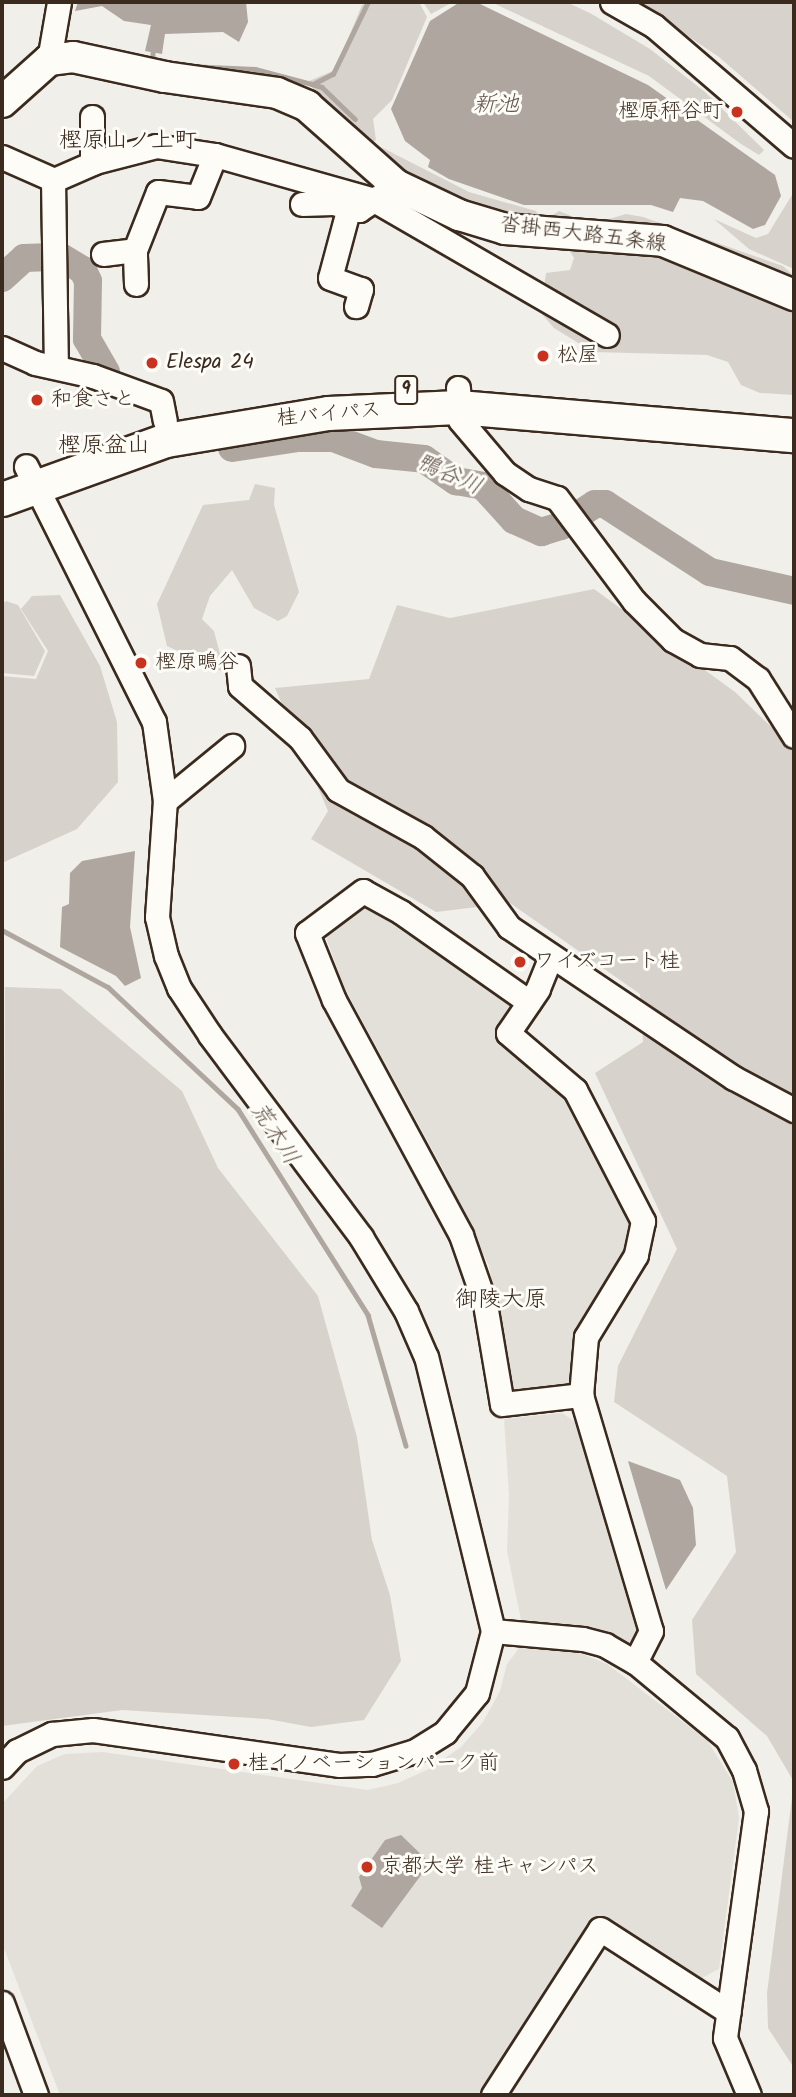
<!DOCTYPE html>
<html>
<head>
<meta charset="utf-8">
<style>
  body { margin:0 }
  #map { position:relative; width:796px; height:2097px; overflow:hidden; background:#f1efea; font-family:Kalam,"Klee One",sans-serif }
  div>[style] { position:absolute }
  .built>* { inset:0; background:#e3e0da }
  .green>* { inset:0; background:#d7d2cc }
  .water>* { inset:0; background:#aea69f }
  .stream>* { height:4.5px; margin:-2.25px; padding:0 2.25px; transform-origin:2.25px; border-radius:2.25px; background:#aea69f }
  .river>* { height:28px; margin:-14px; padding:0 14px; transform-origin:14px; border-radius:14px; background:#aea69f }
  .roads { filter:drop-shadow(2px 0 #3b2a1e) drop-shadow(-2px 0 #3b2a1e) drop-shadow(0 2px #3b2a1e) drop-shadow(0 -2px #3b2a1e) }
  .minor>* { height:23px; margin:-11.5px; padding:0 11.5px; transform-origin:11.5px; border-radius:11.5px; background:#fdfcf7 }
  .major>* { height:30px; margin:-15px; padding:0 15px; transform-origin:15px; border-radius:15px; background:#fdfcf7 }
  .highway>* { height:33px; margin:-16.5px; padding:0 16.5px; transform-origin:16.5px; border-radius:16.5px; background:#fdfcf7 }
  .dots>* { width:19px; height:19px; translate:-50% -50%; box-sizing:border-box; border:4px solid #fdfcf7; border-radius:50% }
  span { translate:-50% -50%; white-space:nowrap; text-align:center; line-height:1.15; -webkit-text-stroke:6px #fdfcf7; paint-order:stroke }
  .shield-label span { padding:2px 5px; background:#fdfcf7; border:2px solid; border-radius:5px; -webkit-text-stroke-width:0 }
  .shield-label { font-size:19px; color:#3b2a1e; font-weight:700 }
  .poi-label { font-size:21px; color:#3b2a1e }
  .right { translate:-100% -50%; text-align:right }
  .left { translate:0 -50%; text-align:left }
  .street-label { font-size:21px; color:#3b2a1e }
  .water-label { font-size:23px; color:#63554b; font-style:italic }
  .neighbourhood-label { font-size:23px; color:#3b2a1e }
  .frame { position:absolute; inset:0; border:4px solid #3b2a1e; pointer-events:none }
</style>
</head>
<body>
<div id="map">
  <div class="built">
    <i style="clip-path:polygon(371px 903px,514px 1000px,516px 1011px,501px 1034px,574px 1100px,637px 1224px,577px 1382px,568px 1391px,524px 1396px,512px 1386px,489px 1266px,444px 1171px,344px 987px,327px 940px,329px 927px,358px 904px)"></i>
    <i style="clip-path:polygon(562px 1413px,577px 1423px,637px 1629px,633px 1641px,617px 1645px,522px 1625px,507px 1551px,509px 1495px,504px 1419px)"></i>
    <i style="clip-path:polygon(519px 1648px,570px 1649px,607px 1664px,707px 1740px,733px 1782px,739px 1818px,719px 1969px,698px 1980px,601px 1917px,483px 2095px,60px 2095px,2px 1943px,2px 1804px,37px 1766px,65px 1754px,103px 1752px,368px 1790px,398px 1783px,429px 1769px,461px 1747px,483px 1722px,500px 1691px,507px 1664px)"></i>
  </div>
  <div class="green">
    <i style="clip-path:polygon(371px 2px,419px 2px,427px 17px,392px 100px,373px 119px,376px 140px,364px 149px,324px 108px,309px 81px,335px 70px,362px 5px)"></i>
    <i style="clip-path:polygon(423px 2px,453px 2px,431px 14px)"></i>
    <i style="clip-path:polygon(491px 2px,566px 2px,590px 13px,650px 49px,705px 92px,764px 150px,759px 155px,741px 144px,649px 76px)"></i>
    <i style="clip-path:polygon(637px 2px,794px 2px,794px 122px,719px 57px)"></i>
    <i style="clip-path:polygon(377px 145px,469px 192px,536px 211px,545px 225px,454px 207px,366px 153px)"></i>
    <i style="clip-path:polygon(793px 175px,794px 176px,794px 269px,749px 249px,714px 219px,756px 238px,768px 234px,792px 195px)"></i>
    <i style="clip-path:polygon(559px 211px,583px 221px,599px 222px,626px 214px,643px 217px,783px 266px,794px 276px,794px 395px,760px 393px,741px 385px,728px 362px,707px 355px,593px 352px,554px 328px,541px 313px,546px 273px,570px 270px,574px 258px,550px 217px)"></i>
    <i style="clip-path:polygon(255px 484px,275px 488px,274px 505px,299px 592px,287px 616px,278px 621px,254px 608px,232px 570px,210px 596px,202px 619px,214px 631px,225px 673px,167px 646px,157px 604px,203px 505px,249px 500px)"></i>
    <i style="clip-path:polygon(594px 589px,735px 692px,794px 749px,794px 2068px,768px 2028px,767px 1993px,794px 1782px,767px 1736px,696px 1674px,692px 1620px,736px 1552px,727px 1476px,614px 1402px,618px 1366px,677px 1249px,595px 1073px,643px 1042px,640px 994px,510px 903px,436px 912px,311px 839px,328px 811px,275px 688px,369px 679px,397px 605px,450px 618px)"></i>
    <i style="clip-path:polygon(60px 595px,100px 666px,117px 722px,118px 782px,77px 829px,2px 863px,2px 676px,36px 679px,48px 651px,21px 609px,32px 596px)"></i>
    <i style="clip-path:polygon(6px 601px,18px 605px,45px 651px,34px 676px,2px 673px,2px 604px)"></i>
    <i style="clip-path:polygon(5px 987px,61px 989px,182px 1091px,218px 1168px,318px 1296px,357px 1437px,372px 1540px,390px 1595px,401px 1661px,364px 1720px,311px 1727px,267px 1719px,122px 1710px,2px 1726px)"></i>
  </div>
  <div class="water">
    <i style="clip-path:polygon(78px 2px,246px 2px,248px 22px,239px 42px,223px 32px,165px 34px,162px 54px,145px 51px,151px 25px,124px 21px,102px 6px,75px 11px)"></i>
    <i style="clip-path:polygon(460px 2px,476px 2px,648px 85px,775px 175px,781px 196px,765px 225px,753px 229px,703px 201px,680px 198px,673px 212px,651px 205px,524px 205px,449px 179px,428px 167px,430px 160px,405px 141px,391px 109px,430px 21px)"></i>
    <i style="clip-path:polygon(135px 851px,130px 927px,141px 978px,125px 986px,116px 976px,60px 947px,62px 907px,69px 904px,70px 873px,82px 861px)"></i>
    <i style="clip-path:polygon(628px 1461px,680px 1480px,693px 1508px,696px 1545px,666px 1590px)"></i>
    <i style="clip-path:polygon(401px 1835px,430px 1863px,382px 1928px,351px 1906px,362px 1888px,359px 1877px,385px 1840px)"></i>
  </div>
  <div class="stream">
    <i style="left:87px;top:46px;width:33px;rotate:11deg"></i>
    <i style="left:153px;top:53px;width:8px;rotate:90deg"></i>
    <i style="left:186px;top:66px;width:69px;rotate:2.5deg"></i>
    <i style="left:255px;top:69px;width:59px;rotate:14.7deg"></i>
    <i style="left:312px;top:84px;width:10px;rotate:17deg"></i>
    <i style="left:322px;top:87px;width:46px;rotate:44.1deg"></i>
    <i style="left:313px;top:84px;width:22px;rotate:-27deg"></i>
    <i style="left:333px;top:74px;width:80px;rotate:-64.1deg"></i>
    <i style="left:2px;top:930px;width:120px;rotate:28.3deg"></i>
    <i style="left:108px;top:987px;width:178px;rotate:43.2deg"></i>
    <i style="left:238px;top:1109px;width:244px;rotate:57.7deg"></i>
    <i style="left:368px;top:1315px;width:136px;rotate:73.8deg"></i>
  </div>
  <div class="river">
    <i style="left:61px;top:257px;width:26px;rotate:31deg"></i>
    <i style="left:83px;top:270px;width:12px;rotate:66deg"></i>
    <i style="left:88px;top:281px;width:58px;rotate:91deg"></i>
    <i style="left:87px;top:339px;width:38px;rotate:60deg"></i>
    <i style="left:2px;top:278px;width:30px;rotate:-42deg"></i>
    <i style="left:24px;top:258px;width:28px;rotate:-2deg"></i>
    <i style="left:232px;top:448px;width:67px;rotate:-8.6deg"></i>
    <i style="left:298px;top:438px;width:35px"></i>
    <i style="left:333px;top:438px;width:46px;rotate:20.4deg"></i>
    <i style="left:376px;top:454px;width:48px;rotate:5.9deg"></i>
    <i style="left:424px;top:459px;width:39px;rotate:35deg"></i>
    <i style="left:456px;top:481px;width:27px;rotate:10deg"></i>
    <i style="left:483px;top:486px;width:46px;rotate:47.6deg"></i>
    <i style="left:514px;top:520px;width:30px;rotate:24deg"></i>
    <i style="left:541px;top:532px;width:21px;rotate:-17deg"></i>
    <i style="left:561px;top:526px;width:40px;rotate:-32.9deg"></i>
    <i style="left:595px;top:504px;width:10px"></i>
    <i style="left:605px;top:504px;width:125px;rotate:32.9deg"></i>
    <i style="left:710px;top:572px;width:86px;rotate:12.7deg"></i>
  </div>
  <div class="roads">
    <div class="minor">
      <i style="left:612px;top:2px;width:48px;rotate:29.7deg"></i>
      <i style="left:654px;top:26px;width:184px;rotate:40.6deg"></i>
      <i style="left:49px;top:60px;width:59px;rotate:-80.2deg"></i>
      <i style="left:92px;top:117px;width:46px;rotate:90deg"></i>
      <i style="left:2px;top:157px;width:57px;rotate:23.9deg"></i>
      <i style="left:54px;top:180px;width:45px;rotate:-23.7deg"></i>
      <i style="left:95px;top:162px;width:63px;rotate:-14.7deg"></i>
      <i style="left:156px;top:146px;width:60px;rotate:8.7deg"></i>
      <i style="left:215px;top:155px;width:165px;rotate:15.8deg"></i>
      <i style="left:374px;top:200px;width:27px;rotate:-34deg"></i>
      <i style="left:53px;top:180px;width:187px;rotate:89.1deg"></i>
      <i style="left:302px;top:204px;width:31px;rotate:-2deg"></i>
      <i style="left:333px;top:203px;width:27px;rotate:15deg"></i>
      <i style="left:359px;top:210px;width:18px;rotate:-34deg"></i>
      <i style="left:374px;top:200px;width:269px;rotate:30.1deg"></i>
      <i style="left:349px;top:207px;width:73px;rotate:105deg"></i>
      <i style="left:330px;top:278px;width:33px;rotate:20deg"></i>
      <i style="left:361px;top:289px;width:18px;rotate:106deg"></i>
      <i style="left:103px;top:254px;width:32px;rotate:-7deg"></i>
      <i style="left:136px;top:284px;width:34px;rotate:-92deg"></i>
      <i style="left:135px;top:250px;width:62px;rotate:-68.4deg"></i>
      <i style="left:158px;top:192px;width:40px;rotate:7.1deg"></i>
      <i style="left:198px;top:197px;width:45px;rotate:-68deg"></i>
      <i style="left:2px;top:348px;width:36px;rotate:24deg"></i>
      <i style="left:35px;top:363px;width:59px;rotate:12.6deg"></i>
      <i style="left:93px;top:376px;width:72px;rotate:20.2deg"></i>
      <i style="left:161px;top:401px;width:20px;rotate:79deg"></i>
      <i style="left:458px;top:388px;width:32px;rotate:86deg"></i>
      <i style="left:460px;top:420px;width:70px;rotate:49.7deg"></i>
      <i style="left:505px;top:473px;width:29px;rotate:34deg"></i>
      <i style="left:529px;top:489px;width:29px;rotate:18deg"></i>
      <i style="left:557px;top:498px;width:129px;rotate:53.2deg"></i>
      <i style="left:634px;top:601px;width:55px;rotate:45deg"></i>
      <i style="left:673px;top:640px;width:31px;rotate:29deg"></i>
      <i style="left:700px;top:655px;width:30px;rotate:6deg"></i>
      <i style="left:730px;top:658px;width:35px;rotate:37deg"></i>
      <i style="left:758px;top:679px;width:67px;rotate:57.7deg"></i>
      <i style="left:238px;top:666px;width:20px;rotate:84deg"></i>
      <i style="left:240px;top:686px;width:79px;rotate:40.9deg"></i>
      <i style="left:300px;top:738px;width:64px;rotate:53.8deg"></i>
      <i style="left:338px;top:790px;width:97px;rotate:28.9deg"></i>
      <i style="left:423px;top:837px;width:63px;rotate:38.5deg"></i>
      <i style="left:472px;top:876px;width:63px;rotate:54deg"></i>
      <i style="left:509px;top:927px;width:271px;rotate:33.9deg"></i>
      <i style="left:734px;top:1078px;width:68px;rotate:28.1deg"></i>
      <i style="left:165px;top:801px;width:87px;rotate:-39.4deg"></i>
      <i style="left:551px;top:956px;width:35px;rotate:112deg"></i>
      <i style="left:538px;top:989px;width:53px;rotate:124.3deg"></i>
      <i style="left:508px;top:1033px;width:88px;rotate:40.4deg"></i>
      <i style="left:575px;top:1090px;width:148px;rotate:62.6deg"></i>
      <i style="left:643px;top:1221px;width:35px;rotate:102deg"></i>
      <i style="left:636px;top:1255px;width:96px;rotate:121.4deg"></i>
      <i style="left:586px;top:1337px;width:58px;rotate:94.9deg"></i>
      <i style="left:581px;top:1395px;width:246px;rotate:73.5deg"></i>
      <i style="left:651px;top:1631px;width:35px;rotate:117deg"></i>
      <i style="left:529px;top:1002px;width:156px;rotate:-144.9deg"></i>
      <i style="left:401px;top:912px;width:43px;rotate:-151.1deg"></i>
      <i style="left:363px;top:891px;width:70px;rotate:143.1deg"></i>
      <i style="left:307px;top:933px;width:72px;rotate:68.1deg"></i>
      <i style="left:334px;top:1000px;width:267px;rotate:61.6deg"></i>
      <i style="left:461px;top:1235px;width:73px;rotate:70.8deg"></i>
      <i style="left:485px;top:1304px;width:101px;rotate:80.4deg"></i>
      <i style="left:502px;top:1404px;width:80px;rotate:-6.5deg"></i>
      <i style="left:493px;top:1631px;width:90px;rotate:5.1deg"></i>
      <i style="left:583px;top:1639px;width:23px;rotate:15deg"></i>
      <i style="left:605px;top:1645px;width:34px;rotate:30deg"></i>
      <i style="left:635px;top:1662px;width:119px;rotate:39.6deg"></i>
      <i style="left:727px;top:1738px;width:36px;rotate:62deg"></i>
      <i style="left:744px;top:1770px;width:43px;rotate:73.7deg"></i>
      <i style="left:756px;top:1811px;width:229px;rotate:97.8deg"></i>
      <i style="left:725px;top:2038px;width:62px;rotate:67.2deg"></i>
      <i style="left:2px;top:1767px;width:22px;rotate:-47deg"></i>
      <i style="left:17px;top:1751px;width:39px;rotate:-26deg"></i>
      <i style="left:52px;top:1734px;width:41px;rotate:-5.6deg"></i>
      <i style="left:93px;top:1730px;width:248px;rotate:8.1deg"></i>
      <i style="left:339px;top:1765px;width:33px;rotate:-2deg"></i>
      <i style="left:372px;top:1764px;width:45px;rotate:-16.8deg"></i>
      <i style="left:415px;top:1751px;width:36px;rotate:-32deg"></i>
      <i style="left:445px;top:1732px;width:50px;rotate:-50.6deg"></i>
      <i style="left:477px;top:1693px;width:64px;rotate:-75.5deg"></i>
      <i style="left:493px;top:1631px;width:282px;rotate:-103.7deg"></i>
      <i style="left:426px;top:1357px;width:50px;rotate:-113.5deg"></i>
      <i style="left:406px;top:1311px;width:87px;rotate:-121.3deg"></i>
      <i style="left:361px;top:1237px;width:252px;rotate:-126.8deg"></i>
      <i style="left:210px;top:1035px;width:56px;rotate:-123.4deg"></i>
      <i style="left:179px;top:988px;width:35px;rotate:-112deg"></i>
      <i style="left:166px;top:956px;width:40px;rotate:-103deg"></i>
      <i style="left:157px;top:917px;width:116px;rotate:-86.1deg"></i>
      <i style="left:165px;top:801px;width:80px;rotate:-97.9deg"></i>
      <i style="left:154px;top:722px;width:286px;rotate:-116.6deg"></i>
      <i style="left:2px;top:2003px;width:98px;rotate:69.7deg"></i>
      <i style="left:493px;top:2095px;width:197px;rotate:-57.2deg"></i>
      <i style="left:600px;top:1929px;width:153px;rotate:32.8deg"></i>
    </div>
    <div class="major">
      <i style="left:2px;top:102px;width:63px;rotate:-41.8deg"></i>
      <i style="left:49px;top:60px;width:24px;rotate:-7deg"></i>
      <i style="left:73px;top:57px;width:94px;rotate:12.3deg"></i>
      <i style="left:165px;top:77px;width:113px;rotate:8.1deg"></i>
      <i style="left:277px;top:93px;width:33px;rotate:23deg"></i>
      <i style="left:307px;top:106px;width:119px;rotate:41.6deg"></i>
      <i style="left:396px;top:185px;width:70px;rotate:25.5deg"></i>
      <i style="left:459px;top:215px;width:48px;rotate:16.9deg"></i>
      <i style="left:505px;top:229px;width:158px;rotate:4.3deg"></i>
      <i style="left:663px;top:241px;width:142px;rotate:22.4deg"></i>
    </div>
    <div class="highway">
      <i style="left:2px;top:499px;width:174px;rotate:-19.8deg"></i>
      <i style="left:166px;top:440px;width:164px;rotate:-9.5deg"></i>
      <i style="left:328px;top:413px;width:130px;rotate:-2.6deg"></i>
      <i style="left:458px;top:407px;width:337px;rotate:4.8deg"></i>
    </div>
  </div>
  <div class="dots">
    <i style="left:737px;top:112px;background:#c8321e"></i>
    <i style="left:543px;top:356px;background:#c8321e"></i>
    <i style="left:152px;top:363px;background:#c8321e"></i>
    <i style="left:37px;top:400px;background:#c8321e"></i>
    <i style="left:141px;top:663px;background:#c8321e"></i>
    <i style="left:520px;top:962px;background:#c8321e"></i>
    <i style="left:234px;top:1764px;background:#c8321e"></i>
    <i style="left:367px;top:1867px;background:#c8321e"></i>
  </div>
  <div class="shield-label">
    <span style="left:406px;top:390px">9</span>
  </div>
  <div class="poi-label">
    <span class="right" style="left:723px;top:112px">樫原秤谷町</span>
    <span class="left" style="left:557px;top:356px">松屋</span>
    <span class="left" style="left:166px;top:363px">Elespa 24</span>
    <span class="left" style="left:51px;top:400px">和食さと</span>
    <span class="left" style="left:155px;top:663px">樫原鴫谷</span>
    <span class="left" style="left:534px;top:962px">ワイズコート桂</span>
    <span class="left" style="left:248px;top:1764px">桂イノベーションパーク前</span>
    <span class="left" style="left:381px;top:1867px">京都大学 桂キャンパス</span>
  </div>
  <div class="street-label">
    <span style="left:583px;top:235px;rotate:7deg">沓掛西大路五条線</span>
    <span style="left:329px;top:415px;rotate:-5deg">桂バイパス</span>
  </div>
  <div class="water-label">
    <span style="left:496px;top:105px">新池</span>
    <span style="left:449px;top:475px;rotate:24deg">鴨谷川</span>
    <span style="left:274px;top:1134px;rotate:57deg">荒木川</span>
  </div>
  <div class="neighbourhood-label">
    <span style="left:128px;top:141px">樫原山ノ上町</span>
    <span style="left:104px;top:446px">樫原盆山</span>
    <span style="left:501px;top:1300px">御陵大原</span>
  </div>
  <div class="frame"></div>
</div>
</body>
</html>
